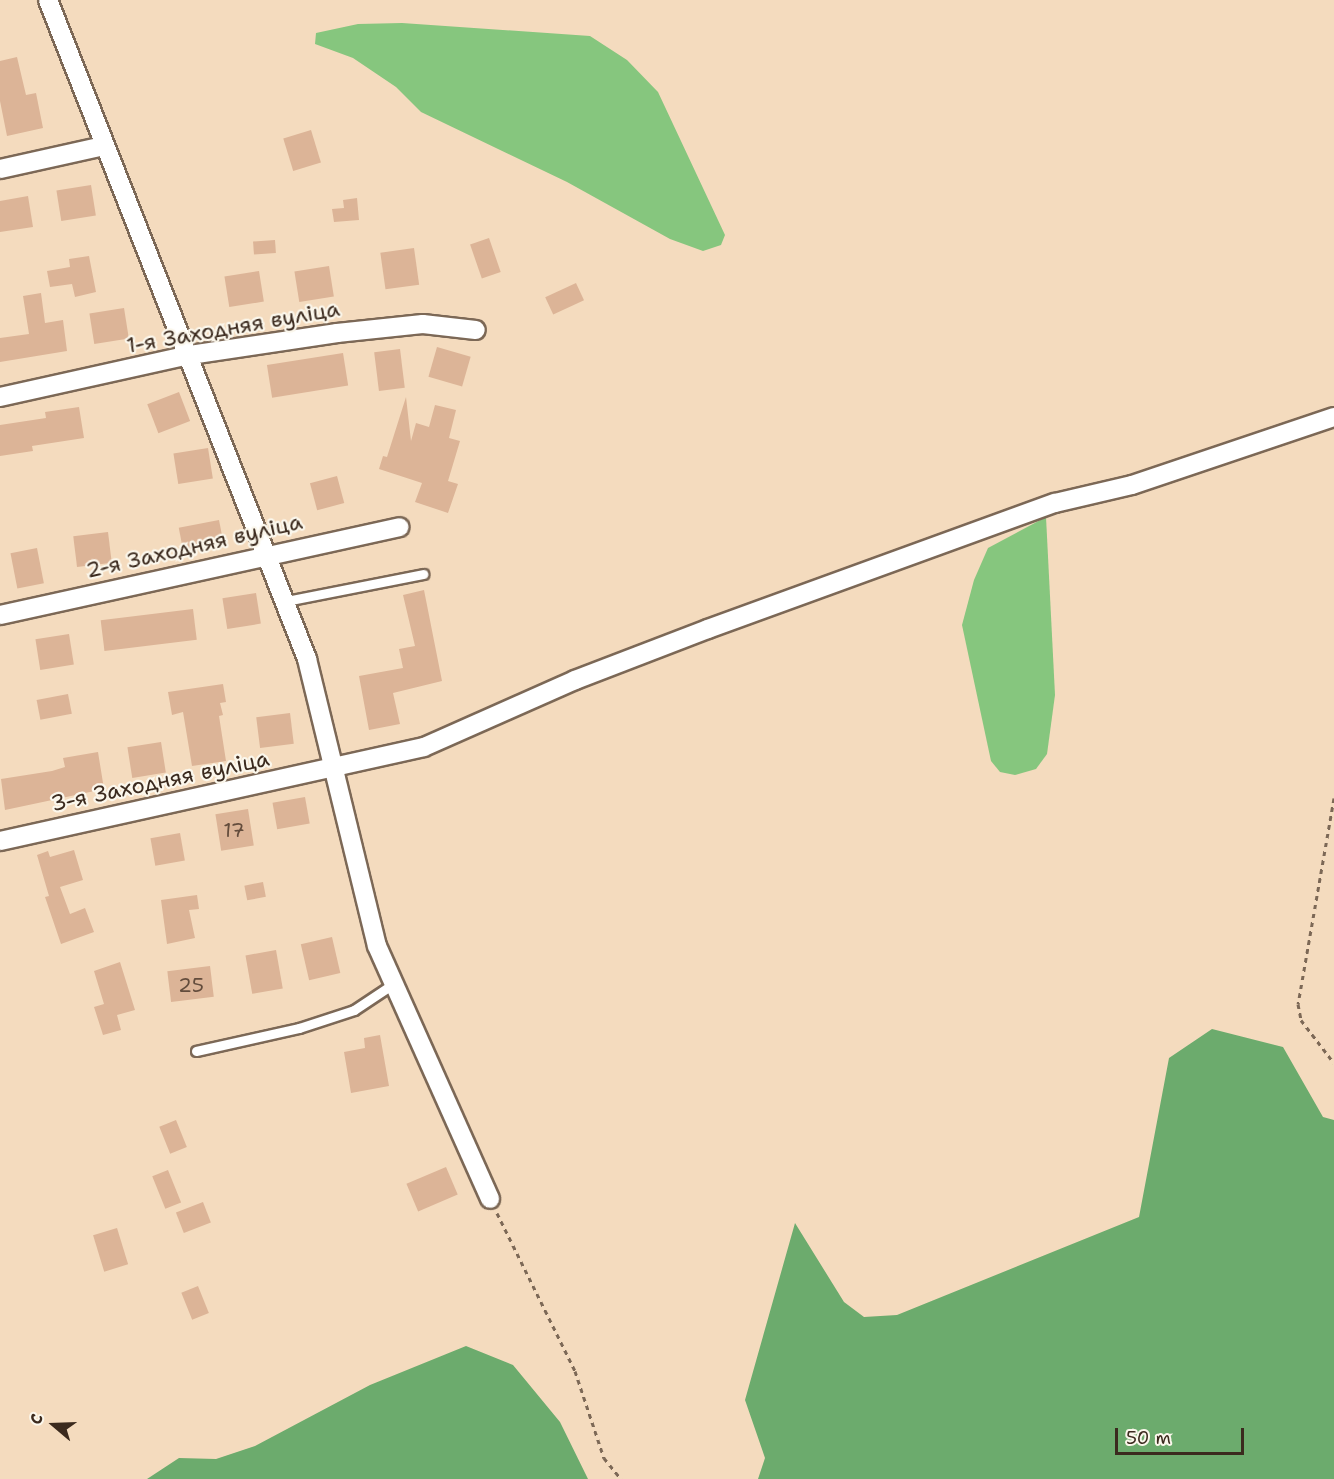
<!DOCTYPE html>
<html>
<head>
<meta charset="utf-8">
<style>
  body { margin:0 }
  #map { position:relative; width:1334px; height:1479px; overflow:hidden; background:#f4dbbe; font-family:"Shantell Sans",sans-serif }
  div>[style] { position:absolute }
  .green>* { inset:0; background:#86c67e }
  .forest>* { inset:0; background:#6cab6d }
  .building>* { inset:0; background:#dcb497; transform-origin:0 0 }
  .path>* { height:3px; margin-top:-1.5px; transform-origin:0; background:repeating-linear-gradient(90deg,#7c6856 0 4.5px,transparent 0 9px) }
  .roads { filter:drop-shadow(2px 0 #7c6856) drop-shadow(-2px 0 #7c6856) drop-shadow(0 2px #7c6856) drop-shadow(0 -2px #7c6856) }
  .service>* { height:9px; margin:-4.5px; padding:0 4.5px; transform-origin:4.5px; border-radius:4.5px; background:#fff }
  .minor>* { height:18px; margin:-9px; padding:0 9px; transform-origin:9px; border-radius:9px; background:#fff }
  span { translate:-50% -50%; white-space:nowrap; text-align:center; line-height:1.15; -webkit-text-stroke:4.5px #fbf7ec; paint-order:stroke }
  .number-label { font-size:20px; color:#634c3c }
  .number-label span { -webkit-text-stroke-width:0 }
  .street-label { font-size:22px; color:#3b2a1e }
  .north { position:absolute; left:24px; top:1395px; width:60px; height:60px; -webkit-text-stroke:4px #fbf7ec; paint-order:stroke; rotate:289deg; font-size:16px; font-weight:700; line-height:24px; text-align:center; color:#3b2a1e }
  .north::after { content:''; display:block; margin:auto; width:21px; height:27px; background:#3b2a1e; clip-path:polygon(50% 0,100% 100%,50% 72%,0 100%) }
  .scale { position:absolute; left:1115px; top:1428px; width:129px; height:27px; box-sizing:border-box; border:3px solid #3b2a1e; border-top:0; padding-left:8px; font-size:18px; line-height:21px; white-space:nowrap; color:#3b2a1e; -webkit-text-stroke:4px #fbf7ec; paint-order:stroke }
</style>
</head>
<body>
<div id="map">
  <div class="green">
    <i style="clip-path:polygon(402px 23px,590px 36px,627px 60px,658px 92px,725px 235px,721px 245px,703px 251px,670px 239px,567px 182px,421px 112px,396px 87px,353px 58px,315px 44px,316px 33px,358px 24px)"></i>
    <i style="clip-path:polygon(1046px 517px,1055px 695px,1047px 754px,1036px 769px,1015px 775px,1000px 772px,991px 761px,962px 625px,974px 580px,988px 548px)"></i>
  </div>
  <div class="forest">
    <i style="clip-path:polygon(1212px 1029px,1283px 1047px,1323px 1117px,1334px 1120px,1334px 1479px,758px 1479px,765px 1458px,745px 1400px,795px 1223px,844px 1302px,864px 1317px,897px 1315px,1139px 1217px,1169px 1058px)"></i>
    <i style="clip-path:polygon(466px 1346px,513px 1365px,560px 1422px,588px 1479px,147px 1479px,179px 1458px,216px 1459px,255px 1446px,370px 1385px)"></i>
  </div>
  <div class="building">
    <i style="clip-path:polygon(17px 57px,26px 95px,36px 93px,43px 128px,7px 136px,0 101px,0 61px)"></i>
    <i style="left:311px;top:130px;width:34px;height:29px;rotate:73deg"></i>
    <i style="left:91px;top:185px;width:31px;height:35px;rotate:81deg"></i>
    <i style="clip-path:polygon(28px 196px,33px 227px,0 232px,0 201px)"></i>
    <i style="clip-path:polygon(357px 198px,359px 220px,334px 222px,332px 209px,344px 208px,343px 200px)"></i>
    <i style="left:489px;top:238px;width:36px;height:20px;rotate:71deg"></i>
    <i style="left:275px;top:240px;width:13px;height:22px;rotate:86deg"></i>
    <i style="left:414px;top:248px;width:37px;height:34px;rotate:82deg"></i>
    <i style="clip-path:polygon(89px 256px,96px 292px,75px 297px,72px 284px,50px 287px,47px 271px,70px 267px,69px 259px)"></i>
    <i style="left:329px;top:266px;width:31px;height:35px;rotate:81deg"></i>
    <i style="left:259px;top:271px;width:31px;height:35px;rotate:81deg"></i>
    <i style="left:576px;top:283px;width:19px;height:34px;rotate:65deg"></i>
    <i style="clip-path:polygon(41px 293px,45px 323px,63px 320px,67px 351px,0 362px,0 338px,29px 334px,23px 296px)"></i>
    <i style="left:124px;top:308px;width:31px;height:35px;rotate:81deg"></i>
    <i style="left:437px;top:347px;width:35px;height:31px;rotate:16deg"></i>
    <i style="left:400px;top:349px;width:39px;height:26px;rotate:83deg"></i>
    <i style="left:343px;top:353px;width:33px;height:77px;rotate:81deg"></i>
    <i style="left:179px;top:392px;width:31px;height:34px;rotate:69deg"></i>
    <i style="clip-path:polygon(406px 397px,411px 441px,416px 423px,429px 427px,435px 405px,456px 410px,449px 438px,460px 441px,448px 481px,458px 484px,448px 513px,415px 502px,422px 483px,379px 469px,383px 456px,387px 457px)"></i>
    <i style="clip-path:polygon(79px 407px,84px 438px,32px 446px,33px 451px,0 456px,0 425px,46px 418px,45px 412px)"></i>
    <i style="left:208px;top:448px;width:31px;height:35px;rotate:81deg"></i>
    <i style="left:337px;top:476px;width:28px;height:28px;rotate:75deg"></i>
    <i style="left:219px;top:520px;width:25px;height:41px;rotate:79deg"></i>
    <i style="left:108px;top:532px;width:31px;height:35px;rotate:83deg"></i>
    <i style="left:37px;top:548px;width:36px;height:27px;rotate:79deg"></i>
    <i style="clip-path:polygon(424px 590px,442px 681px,393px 693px,400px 724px,369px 730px,359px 676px,403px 668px,399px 649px,415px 646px,403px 595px)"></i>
    <i style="left:256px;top:593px;width:31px;height:34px;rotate:81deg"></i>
    <i style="left:193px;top:609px;width:31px;height:93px;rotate:83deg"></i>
    <i style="left:69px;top:634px;width:31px;height:34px;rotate:81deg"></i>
    <i style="clip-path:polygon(223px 684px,226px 702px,220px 703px,223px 715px,219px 716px,226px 761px,192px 766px,183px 712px,172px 715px,168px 692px)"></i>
    <i style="left:68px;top:694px;width:20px;height:32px;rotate:79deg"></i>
    <i style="left:290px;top:713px;width:31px;height:34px;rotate:83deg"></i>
    <i style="left:161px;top:742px;width:31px;height:34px;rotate:81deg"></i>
    <i style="clip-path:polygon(98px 752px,104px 789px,5px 810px,1px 779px,52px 771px,65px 767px,63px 758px)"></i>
    <i style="left:305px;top:797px;width:27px;height:33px;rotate:80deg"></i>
    <i style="left:248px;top:809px;width:37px;height:33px;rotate:81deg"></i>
    <i style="left:180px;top:833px;width:28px;height:30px;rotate:80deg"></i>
    <i style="clip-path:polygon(74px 850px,83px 880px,60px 887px,70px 914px,85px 908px,94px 932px,61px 944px,45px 897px,49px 896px,37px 855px,48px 851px,50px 857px)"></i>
    <i style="left:263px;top:882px;width:15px;height:19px;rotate:79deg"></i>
    <i style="clip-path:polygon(197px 895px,199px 909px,189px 910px,195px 938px,167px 944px,161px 900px)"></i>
    <i style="left:332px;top:937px;width:37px;height:32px;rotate:77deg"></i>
    <i style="left:276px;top:950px;width:39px;height:31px;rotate:80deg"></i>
    <i style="clip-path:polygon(120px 962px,135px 1010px,117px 1015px,121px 1030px,103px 1035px,94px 1007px,104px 1004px,94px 971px)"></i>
    <i style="left:210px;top:966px;width:31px;height:43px;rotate:83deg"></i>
    <i style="clip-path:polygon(380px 1035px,389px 1086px,351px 1093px,344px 1052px,365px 1048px,364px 1038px)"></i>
    <i style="left:176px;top:1120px;width:29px;height:18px;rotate:68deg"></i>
    <i style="left:446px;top:1167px;width:30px;height:43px;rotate:67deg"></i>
    <i style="left:168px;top:1170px;width:35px;height:17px;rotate:68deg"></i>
    <i style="left:203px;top:1202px;width:22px;height:29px;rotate:69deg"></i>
    <i style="left:117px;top:1228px;width:38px;height:25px;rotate:73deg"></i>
    <i style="left:198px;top:1286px;width:29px;height:18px;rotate:68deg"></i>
  </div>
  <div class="path">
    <i style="left:1334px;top:798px;width:209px;rotate:99.9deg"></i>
    <i style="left:1298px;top:1004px;width:16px;rotate:79deg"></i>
    <i style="left:1301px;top:1020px;width:54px;rotate:52.5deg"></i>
    <i style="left:497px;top:1213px;width:176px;rotate:63.7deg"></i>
    <i style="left:575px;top:1371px;width:92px;rotate:71.6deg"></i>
    <i style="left:604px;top:1458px;width:27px;rotate:51deg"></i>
  </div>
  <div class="roads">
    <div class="service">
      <i style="left:286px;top:601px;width:140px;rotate:-11.1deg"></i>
      <i style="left:196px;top:1051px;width:106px;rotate:-12.6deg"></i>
      <i style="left:299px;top:1028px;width:58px;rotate:-18.1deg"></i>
      <i style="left:354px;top:1010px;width:47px;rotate:-33.7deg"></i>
    </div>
    <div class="minor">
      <i style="left:48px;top:0;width:708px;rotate:68.54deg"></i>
      <i style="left:307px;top:659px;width:295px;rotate:76.3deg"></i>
      <i style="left:377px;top:946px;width:277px;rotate:65.9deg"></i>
      <i style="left:0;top:169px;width:107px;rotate:-12.5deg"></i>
      <i style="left:0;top:397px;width:195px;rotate:-12.5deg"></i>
      <i style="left:190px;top:355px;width:149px;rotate:-8.5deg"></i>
      <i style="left:337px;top:333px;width:86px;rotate:-6deg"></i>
      <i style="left:423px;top:324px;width:53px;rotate:6.5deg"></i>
      <i style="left:0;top:615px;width:409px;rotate:-12.4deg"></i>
      <i style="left:0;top:841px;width:434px;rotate:-12.5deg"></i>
      <i style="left:424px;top:747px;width:165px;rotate:-23.9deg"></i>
      <i style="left:575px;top:680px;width:142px;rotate:-21deg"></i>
      <i style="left:708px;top:629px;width:369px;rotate:-20deg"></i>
      <i style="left:1055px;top:503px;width:79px;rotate:-13.2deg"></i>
      <i style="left:1132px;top:485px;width:213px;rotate:-18.6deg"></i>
    </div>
  </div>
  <div class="number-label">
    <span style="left:234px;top:830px">17</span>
    <span style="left:191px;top:985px">25</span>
  </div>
  <div class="street-label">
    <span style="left:233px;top:327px;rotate:-10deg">1-я Заходняя вуліца</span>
    <span style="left:194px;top:546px;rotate:-13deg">2-я Заходняя вуліца</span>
    <span style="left:160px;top:781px;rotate:-12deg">3-я Заходняя вуліца</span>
  </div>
  <div class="north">С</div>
  <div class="scale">50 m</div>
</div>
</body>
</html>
